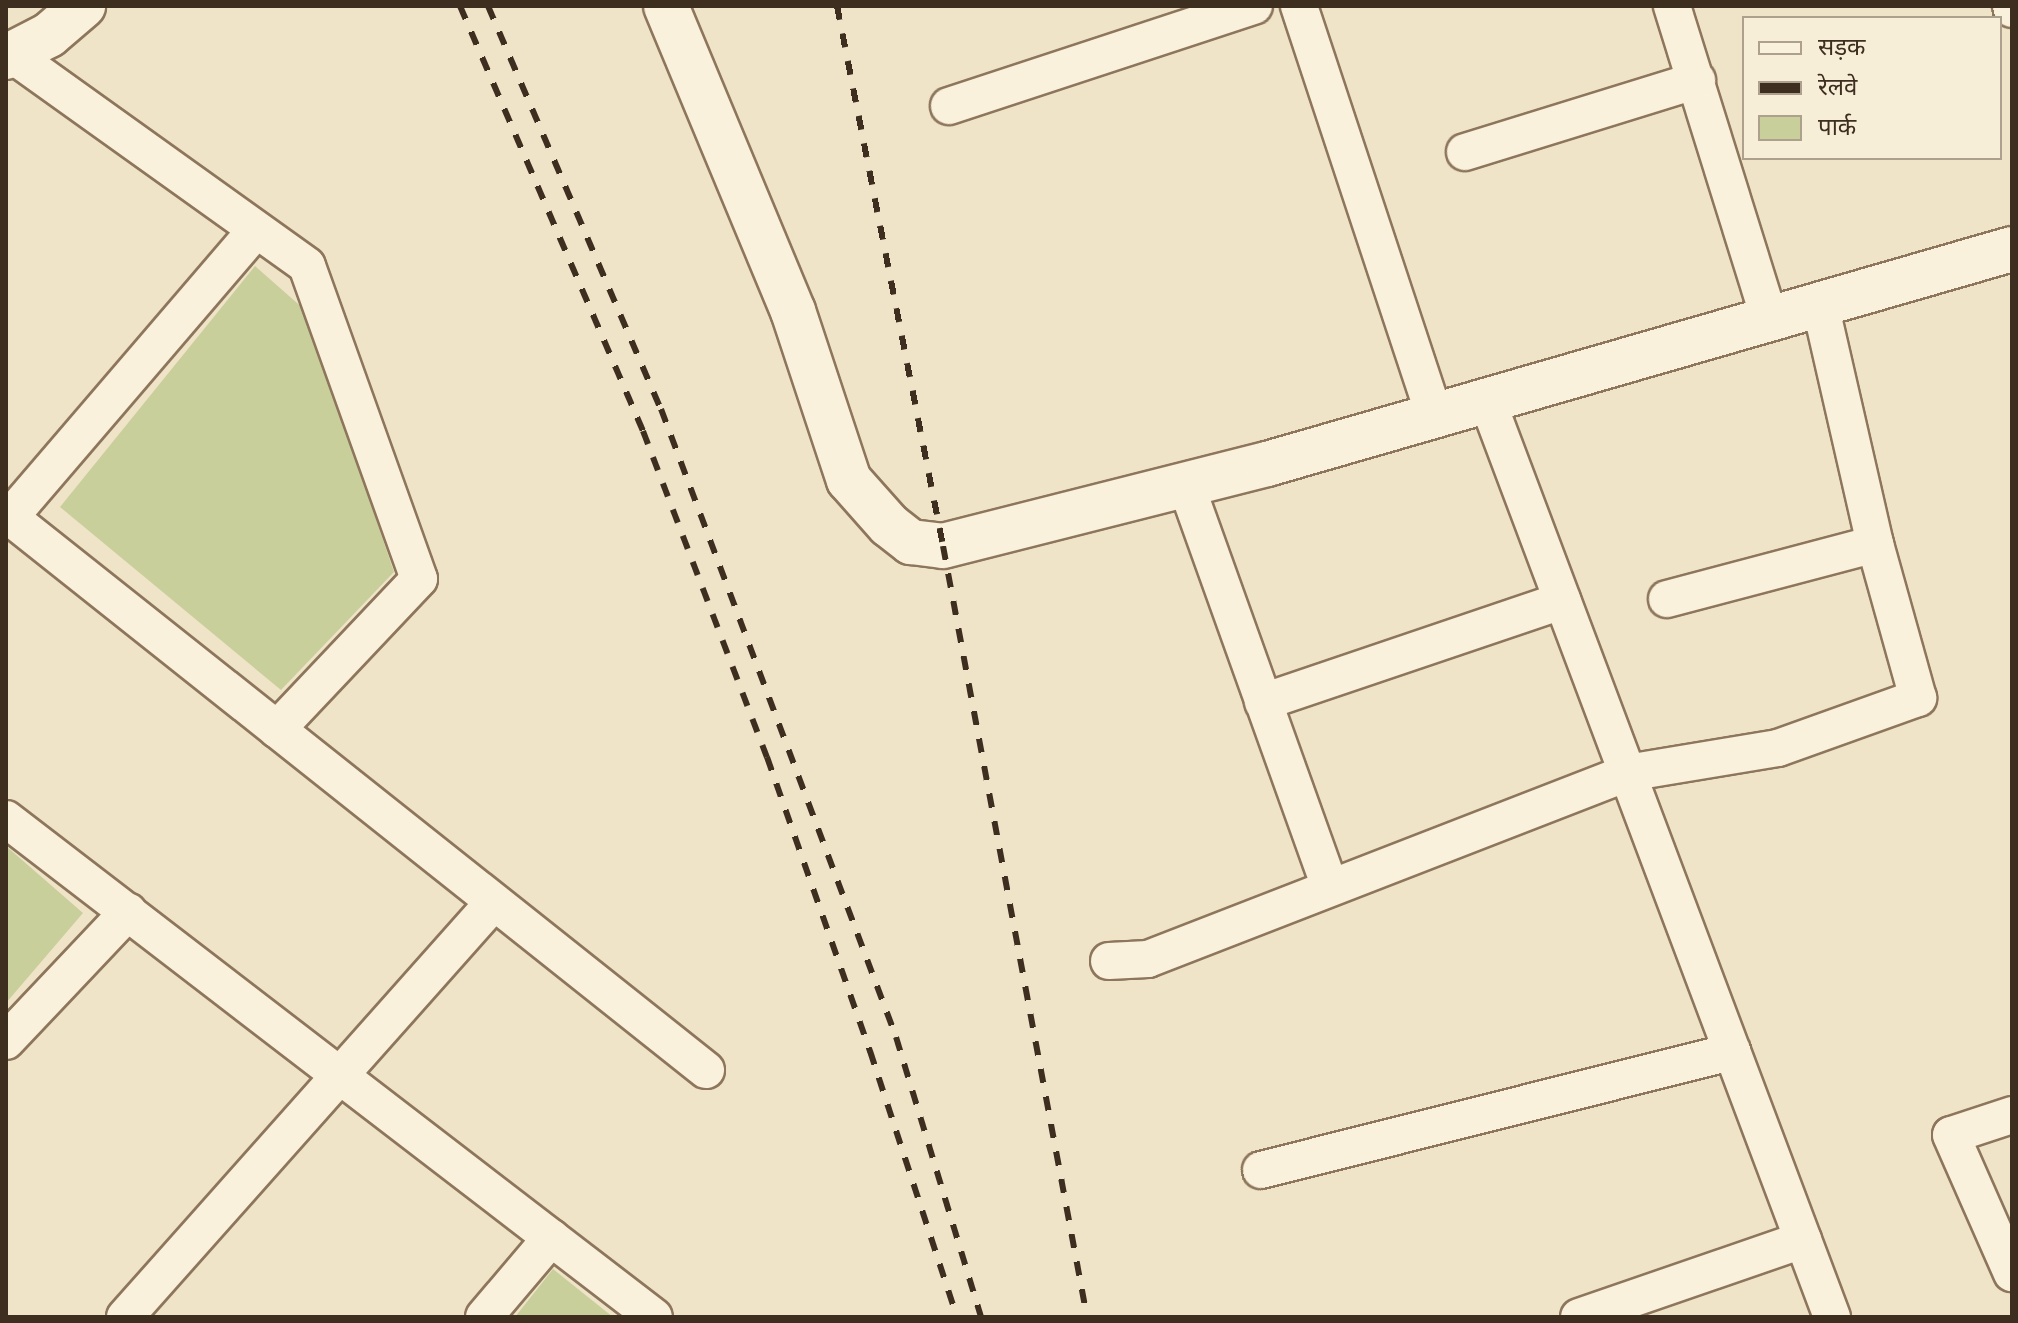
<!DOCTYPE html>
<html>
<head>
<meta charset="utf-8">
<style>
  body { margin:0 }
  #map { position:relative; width:2018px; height:1323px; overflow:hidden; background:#f0e4c8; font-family:Spectral,"Noto Sans Devanagari",serif }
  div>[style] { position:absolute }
  .green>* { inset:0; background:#c9cf9b }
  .roads { filter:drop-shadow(2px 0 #8d765c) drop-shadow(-2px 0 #8d765c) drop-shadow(0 2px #8d765c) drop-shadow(0 -2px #8d765c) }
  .minor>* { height:36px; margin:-18px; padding:0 18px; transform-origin:18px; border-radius:18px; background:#faf1dc }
  .tertiary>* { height:44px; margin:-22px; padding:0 22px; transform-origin:22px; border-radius:22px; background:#faf1dc }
  .rail>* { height:6px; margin-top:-3px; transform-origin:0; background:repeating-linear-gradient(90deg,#3d2e20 0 14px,transparent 0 28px) }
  span { translate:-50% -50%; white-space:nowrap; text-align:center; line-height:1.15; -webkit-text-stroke:8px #f7eed8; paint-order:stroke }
  .frame { position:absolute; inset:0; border:8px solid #3d2e20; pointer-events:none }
  .legend { position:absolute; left:1742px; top:16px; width:260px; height:144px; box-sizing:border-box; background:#f7eed8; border:2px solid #ada18e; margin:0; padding:10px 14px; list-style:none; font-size:24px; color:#3d2e20 }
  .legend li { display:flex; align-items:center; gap:16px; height:40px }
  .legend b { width:40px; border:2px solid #ada18e }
</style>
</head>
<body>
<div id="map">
  <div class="green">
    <i style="clip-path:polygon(255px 266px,305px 310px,394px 572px,281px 690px,60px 507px)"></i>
    <i style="clip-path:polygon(6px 846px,83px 913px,6px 1003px)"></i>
    <i style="clip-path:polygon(553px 1269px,613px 1317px,515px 1317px)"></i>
  </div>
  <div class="roads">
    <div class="minor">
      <i style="left:1299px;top:6px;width:431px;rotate:71.7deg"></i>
      <i style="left:1672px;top:6px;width:327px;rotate:72.7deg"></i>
      <i style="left:2011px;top:6px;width:3px;rotate:72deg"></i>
      <i style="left:10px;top:53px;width:365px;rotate:35.6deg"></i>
      <i style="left:307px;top:266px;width:332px;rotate:70.3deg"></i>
      <i style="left:419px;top:579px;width:207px;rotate:133.4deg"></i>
      <i style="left:949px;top:106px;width:321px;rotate:-18.2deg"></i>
      <i style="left:1465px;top:152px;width:243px;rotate:-17.2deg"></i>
      <i style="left:1487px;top:400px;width:980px;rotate:69.38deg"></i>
      <i style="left:1186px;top:485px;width:427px;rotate:70.3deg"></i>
      <i style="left:6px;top:514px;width:894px;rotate:38.46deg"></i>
      <i style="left:10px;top:517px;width:378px;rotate:-49.4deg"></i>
      <i style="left:1667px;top:599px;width:215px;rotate:-14.8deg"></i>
      <i style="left:1263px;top:702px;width:316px;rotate:-18.7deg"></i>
      <i style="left:6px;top:819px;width:817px;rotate:37.54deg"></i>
      <i style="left:1109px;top:961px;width:39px;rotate:-3deg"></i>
      <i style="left:1148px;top:959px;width:514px;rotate:-21.22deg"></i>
      <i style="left:1627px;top:773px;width:153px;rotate:-9.4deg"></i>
      <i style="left:1778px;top:748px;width:149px;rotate:-19.7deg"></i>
      <i style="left:1918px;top:698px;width:160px;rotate:-105.6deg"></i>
      <i style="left:1875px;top:544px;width:247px;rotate:-102.9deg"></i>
      <i style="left:6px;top:1041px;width:178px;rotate:-46.6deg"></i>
      <i style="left:2012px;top:1115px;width:64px;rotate:161.8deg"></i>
      <i style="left:1951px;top:1135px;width:151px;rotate:66.2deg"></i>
      <i style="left:1261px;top:1170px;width:486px;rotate:-14.1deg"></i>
      <i style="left:125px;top:1317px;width:555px;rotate:-48.36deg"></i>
      <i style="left:484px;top:1317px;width:104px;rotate:-49.7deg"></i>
      <i style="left:1579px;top:1317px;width:237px;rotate:-19deg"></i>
    </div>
    <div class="tertiary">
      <i style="left:666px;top:6px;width:330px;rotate:67.4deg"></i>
      <i style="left:793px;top:311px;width:178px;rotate:71.7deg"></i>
      <i style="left:849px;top:480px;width:60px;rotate:48.4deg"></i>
      <i style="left:889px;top:525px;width:28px;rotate:38deg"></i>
      <i style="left:911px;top:542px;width:32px;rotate:7deg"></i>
      <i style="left:943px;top:546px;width:334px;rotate:-14.2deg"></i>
      <i style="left:1267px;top:464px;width:775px;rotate:-16.1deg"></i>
      <i style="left:6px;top:57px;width:48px;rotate:-27.1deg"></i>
      <i style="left:49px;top:35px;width:45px;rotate:-40.5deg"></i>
    </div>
  </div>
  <div class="rail">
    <i style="left:460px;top:6px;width:463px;rotate:66.7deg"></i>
    <i style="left:643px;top:431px;width:349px;rotate:69.2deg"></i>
    <i style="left:767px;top:757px;width:312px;rotate:70.7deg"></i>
    <i style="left:870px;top:1051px;width:280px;rotate:71.9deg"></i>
    <i style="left:488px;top:6px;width:439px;rotate:66.8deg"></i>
    <i style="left:661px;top:409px;width:671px;rotate:69.48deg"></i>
    <i style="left:896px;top:1037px;width:293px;rotate:73.1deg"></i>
    <i style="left:837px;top:6px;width:550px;rotate:78.89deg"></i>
    <i style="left:943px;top:546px;width:784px;rotate:79.42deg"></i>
  </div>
  <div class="frame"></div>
  <ul class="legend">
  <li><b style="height:10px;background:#faf1dc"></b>सड़क</li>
  <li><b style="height:10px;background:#3d2e20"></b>रेलवे</li>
  <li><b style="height:22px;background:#c9cf9b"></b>पार्क</li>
  </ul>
</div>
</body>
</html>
